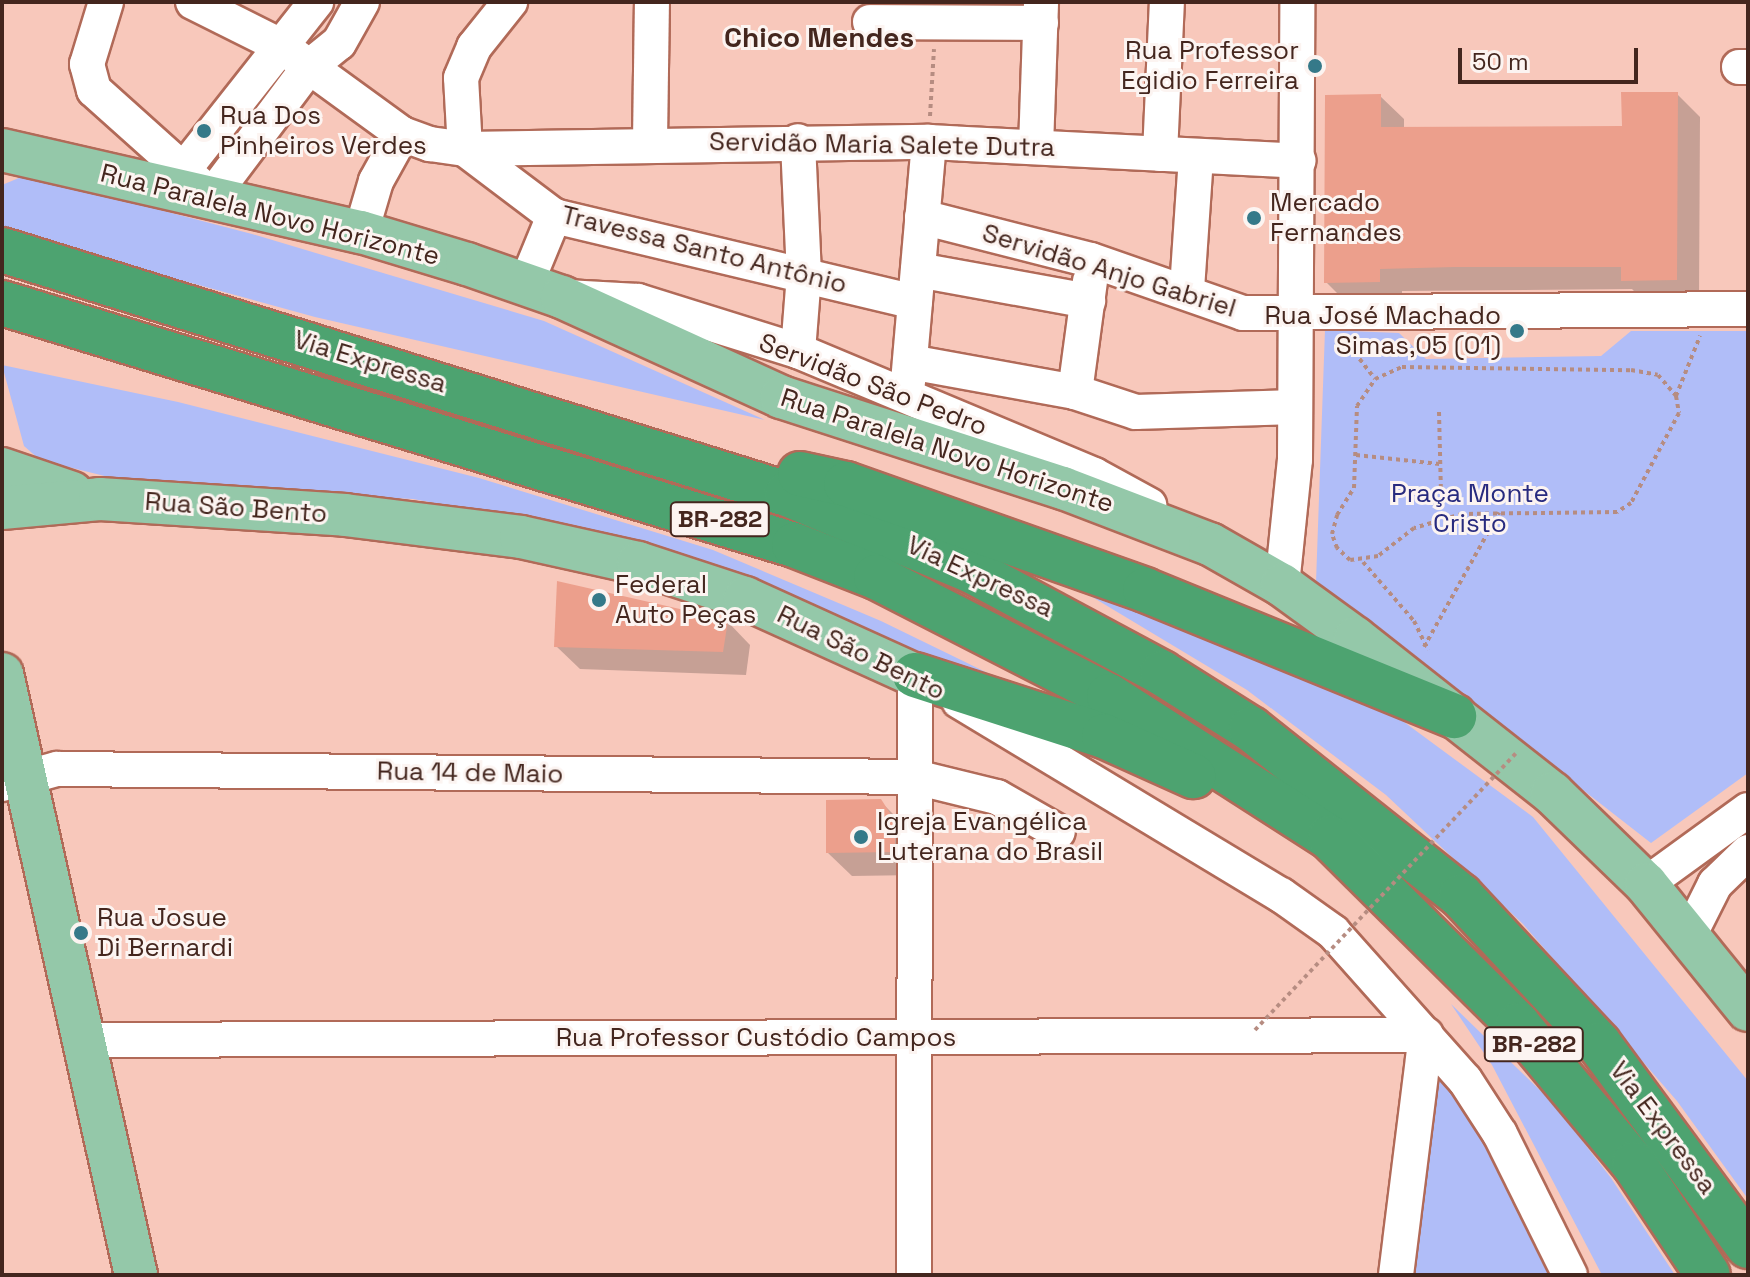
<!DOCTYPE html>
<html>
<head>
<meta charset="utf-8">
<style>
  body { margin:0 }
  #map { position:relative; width:1750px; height:1277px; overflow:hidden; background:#f8c8bb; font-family:"Space Grotesk",sans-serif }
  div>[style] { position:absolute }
  .green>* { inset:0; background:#b0bdf8 }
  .shadow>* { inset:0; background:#0003 }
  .building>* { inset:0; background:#ec9f8c }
  .path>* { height:4px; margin-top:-2px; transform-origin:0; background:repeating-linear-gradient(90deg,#b68c81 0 4px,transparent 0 8px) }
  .roads { filter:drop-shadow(2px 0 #b16a58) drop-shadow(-2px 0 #b16a58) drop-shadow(0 2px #b16a58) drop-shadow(0 -2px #b16a58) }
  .minor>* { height:34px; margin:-17px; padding:0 17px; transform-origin:17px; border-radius:17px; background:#fff }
  .major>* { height:42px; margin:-21px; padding:0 21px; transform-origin:21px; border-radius:21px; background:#94c8a9 }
  .highway>* { height:44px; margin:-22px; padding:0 22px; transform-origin:22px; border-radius:22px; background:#4da370 }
  .path-bridge>* { height:4px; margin-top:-2px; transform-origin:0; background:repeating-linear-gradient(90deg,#b68c81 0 4px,transparent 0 8px) }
  .dots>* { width:22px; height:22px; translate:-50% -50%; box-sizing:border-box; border:4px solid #fcf4f1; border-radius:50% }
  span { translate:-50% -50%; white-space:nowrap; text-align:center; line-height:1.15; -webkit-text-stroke:6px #fcf4f1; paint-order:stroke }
  .shield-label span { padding:2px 6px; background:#fcf4f1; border:2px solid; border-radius:6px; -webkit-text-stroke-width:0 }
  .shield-label { font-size:24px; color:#44261e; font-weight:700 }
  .poi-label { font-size:26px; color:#44261e }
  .right { translate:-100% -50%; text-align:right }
  .left { translate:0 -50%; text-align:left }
  .street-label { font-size:26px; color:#44261e }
  .park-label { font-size:26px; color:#282b7f }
  .neighbourhood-label { font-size:28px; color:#44261e; font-weight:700 }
  .frame { position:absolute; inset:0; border:4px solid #44261e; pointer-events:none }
  .scale { position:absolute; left:1458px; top:48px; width:180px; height:36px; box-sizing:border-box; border:4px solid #44261e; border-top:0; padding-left:10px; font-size:24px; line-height:28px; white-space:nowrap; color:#44261e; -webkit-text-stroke:6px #fcf4f1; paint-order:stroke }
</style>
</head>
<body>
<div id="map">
  <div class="green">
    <i style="clip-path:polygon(26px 175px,252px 234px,544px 321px,765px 420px,315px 317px,2px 231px,2px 185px)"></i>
    <i style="clip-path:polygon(1325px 330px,1399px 333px,1426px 359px,1601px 356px,1631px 331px,1748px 331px,1748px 773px,1651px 843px,1316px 582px)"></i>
    <i style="clip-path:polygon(2px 365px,178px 402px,479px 478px,713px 550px,881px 621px,1039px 698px,897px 646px,741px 574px,610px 536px,413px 499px,145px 486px,40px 460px,24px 446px)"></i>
    <i style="clip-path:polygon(1064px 580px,1381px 705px,1533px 817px,1748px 1081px,1748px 1199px,1677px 1101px,1523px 924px,1386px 795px,1247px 690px)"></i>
    <i style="clip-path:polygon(1451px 1004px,1553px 1103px,1611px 1178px,1675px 1275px,1602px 1275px,1492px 1065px)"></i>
    <i style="clip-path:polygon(1433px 1064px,1464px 1094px,1552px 1275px,1413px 1275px)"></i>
  </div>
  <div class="shadow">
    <i style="clip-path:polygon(1677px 94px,1700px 117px,1699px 303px,1646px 303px,1632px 289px,1402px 291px,1402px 305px,1349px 305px,1326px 282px,1380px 96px,1404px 119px,1404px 129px,1624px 128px)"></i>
    <i style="clip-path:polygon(727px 621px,750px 645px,746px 675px,580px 669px,556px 646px)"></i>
    <i style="clip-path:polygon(880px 801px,904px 825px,917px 875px,852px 876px,828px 853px)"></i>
  </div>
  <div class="building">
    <i style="clip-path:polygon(1621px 92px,1678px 92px,1677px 280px,1621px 281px,1621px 267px,1454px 267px,1380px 269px,1380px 282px,1324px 283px,1325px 95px,1381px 94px,1381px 127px,1622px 126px)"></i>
    <i style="clip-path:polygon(557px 581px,728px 620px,723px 652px,554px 647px)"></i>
    <i style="clip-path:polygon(881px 799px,895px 821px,895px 852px,826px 853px,826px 800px)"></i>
  </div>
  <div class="path">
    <i style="left:930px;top:116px;width:67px;rotate:-86.6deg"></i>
    <i style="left:1345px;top:340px;width:49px;rotate:52.4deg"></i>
    <i style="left:1402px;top:367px;width:229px;rotate:0.8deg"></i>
    <i style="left:1631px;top:370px;width:27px;rotate:10deg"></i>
    <i style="left:1658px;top:375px;width:28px;rotate:49deg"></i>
    <i style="left:1676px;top:396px;width:17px;rotate:80deg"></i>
    <i style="left:1679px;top:413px;width:102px;rotate:118.1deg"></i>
    <i style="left:1631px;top:503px;width:17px;rotate:147deg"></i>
    <i style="left:1617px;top:512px;width:155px;rotate:179.3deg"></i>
    <i style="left:1462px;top:514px;width:50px;rotate:163.7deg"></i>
    <i style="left:1414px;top:528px;width:46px;rotate:142.1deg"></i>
    <i style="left:1378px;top:556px;width:28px;rotate:172deg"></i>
    <i style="left:1350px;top:560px;width:18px;rotate:-137deg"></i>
    <i style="left:1337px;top:548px;width:15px;rotate:-110deg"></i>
    <i style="left:1332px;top:534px;width:20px;rotate:-75deg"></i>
    <i style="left:1337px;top:515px;width:32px;rotate:-58deg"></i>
    <i style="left:1354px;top:488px;width:82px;rotate:-87.9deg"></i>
    <i style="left:1357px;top:406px;width:32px;rotate:-56deg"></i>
    <i style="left:1375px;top:379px;width:30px;rotate:-24deg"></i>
    <i style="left:1676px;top:396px;width:65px;rotate:-68.2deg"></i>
    <i style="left:1439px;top:412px;width:80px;rotate:88.6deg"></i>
    <i style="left:1356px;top:455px;width:84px;rotate:6.1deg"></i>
    <i style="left:1363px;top:562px;width:78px;rotate:49.2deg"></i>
    <i style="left:1414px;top:621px;width:32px;rotate:64deg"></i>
    <i style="left:1424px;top:647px;width:154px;rotate:-60.8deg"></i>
  </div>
  <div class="roads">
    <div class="minor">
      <i style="left:106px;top:2px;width:65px;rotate:107deg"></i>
      <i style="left:87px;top:64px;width:27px;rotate:75deg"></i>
      <i style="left:94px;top:90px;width:159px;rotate:41.9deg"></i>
      <i style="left:212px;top:196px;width:161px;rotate:-53.1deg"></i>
      <i style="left:309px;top:67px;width:38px;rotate:-39deg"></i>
      <i style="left:339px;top:43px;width:47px;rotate:-60.7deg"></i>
      <i style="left:193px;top:2px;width:98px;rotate:26.6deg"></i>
      <i style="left:281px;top:46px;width:150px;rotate:36deg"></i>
      <i style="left:402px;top:134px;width:30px;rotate:20deg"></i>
      <i style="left:430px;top:144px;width:35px;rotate:8deg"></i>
      <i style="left:465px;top:149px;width:464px;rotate:-0.9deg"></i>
      <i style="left:929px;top:142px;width:370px;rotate:2.9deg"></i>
      <i style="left:870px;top:22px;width:171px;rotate:0.3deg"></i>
      <i style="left:1739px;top:67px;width:9px"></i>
      <i style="left:650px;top:142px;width:140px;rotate:-89.2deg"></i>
      <i style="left:1036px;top:147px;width:145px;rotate:-88deg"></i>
      <i style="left:465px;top:149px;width:111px;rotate:37deg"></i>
      <i style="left:554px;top:216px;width:371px;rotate:13.4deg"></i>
      <i style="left:465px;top:149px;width:71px;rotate:-93.2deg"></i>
      <i style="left:461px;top:78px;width:34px;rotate:-67deg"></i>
      <i style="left:474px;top:47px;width:58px;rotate:-51.3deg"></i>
      <i style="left:1160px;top:154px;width:152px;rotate:-87.4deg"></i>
      <i style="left:170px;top:187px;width:236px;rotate:-51.7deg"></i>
      <i style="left:922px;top:217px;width:174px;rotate:14.3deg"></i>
      <i style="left:1091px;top:260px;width:161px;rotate:19.2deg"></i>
      <i style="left:1243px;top:313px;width:505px;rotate:-0.45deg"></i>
      <i style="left:361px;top:232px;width:53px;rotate:-73.6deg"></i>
      <i style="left:376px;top:181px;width:54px;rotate:-61deg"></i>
      <i style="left:918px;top:270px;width:173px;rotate:10.3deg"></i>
      <i style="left:526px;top:284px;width:74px;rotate:-67.6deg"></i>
      <i style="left:1187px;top:289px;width:133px;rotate:-86.1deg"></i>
      <i style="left:566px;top:297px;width:72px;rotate:3.2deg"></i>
      <i style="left:638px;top:301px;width:168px;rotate:17.4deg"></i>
      <i style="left:798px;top:351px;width:321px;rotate:22.7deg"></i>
      <i style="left:1094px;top:475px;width:63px;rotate:28.6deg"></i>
      <i style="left:798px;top:351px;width:76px;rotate:-85.5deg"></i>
      <i style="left:804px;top:275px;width:134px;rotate:-92.6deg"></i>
      <i style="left:910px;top:362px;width:168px;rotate:10.3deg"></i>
      <i style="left:1075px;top:392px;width:64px;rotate:18.2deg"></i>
      <i style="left:1136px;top:412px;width:159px;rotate:-1.8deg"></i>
      <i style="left:908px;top:382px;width:241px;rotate:-85deg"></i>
      <i style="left:1075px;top:392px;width:112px;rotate:-82.3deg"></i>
      <i style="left:1282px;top:585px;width:126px;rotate:-84.1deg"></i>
      <i style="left:1295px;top:460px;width:458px;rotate:-89.7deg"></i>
      <i style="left:959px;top:701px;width:376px;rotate:31.1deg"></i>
      <i style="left:1281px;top:895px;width:64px;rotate:35.4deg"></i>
      <i style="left:1333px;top:932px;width:198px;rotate:48.3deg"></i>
      <i style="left:1465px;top:1080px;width:64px;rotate:57.1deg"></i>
      <i style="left:1500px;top:1134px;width:157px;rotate:63.6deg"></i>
      <i style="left:2px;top:784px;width:57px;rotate:-15.3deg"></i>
      <i style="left:57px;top:769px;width:858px;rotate:0.53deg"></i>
      <i style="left:915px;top:777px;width:84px;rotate:13.7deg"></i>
      <i style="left:997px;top:797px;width:70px;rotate:29.8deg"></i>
      <i style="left:1646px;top:884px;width:126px;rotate:-36deg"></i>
      <i style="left:1690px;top:934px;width:56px;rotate:-63.4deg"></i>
      <i style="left:1715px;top:884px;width:46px;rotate:-44.1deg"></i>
      <i style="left:86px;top:1040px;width:1340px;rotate:-0.21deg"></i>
      <i style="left:914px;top:1275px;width:600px;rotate:-89.9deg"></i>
      <i style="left:1396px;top:1275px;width:242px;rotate:-82.9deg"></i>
    </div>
    <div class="major">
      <i style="left:2px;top:150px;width:368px;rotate:12.9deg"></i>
      <i style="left:361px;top:232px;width:111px;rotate:16.8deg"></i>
      <i style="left:467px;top:264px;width:101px;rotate:19.2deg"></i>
      <i style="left:562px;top:297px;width:241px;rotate:24.5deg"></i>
      <i style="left:781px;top:397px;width:296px;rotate:17.9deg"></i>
      <i style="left:1063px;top:488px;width:157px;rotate:20.9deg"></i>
      <i style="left:1210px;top:544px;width:83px;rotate:29.7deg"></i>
      <i style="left:1282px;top:585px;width:90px;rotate:36deg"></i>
      <i style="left:1355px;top:638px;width:251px;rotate:38.2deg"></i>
      <i style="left:1552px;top:793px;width:131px;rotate:44.1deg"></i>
      <i style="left:1646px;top:884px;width:162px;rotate:51deg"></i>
      <i style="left:2px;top:469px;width:74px;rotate:18.9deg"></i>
      <i style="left:2px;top:508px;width:98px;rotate:-5.2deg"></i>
      <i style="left:100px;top:499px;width:246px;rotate:3.7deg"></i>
      <i style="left:345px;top:515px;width:177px;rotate:7.1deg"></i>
      <i style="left:521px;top:537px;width:120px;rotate:12.5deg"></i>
      <i style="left:638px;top:563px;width:113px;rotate:18.1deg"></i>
      <i style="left:745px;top:598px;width:187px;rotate:24.4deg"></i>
      <i style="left:2px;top:674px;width:616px;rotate:77.43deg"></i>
    </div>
    <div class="highway">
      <i style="left:2px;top:250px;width:822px;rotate:17.27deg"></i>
      <i style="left:787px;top:494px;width:203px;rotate:22.6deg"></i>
      <i style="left:974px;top:572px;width:213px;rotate:28.2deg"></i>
      <i style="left:1162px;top:673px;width:105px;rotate:32.2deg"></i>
      <i style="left:1251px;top:729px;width:268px;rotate:38.5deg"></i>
      <i style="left:1461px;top:896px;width:202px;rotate:47deg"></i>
      <i style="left:1599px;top:1044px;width:251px;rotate:53.6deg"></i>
      <i style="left:2px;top:303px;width:828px;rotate:16.99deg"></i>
      <i style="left:794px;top:545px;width:88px;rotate:21.3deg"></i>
      <i style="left:876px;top:577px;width:262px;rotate:27.1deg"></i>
      <i style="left:1109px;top:696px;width:263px;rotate:32.7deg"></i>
      <i style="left:1330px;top:838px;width:265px;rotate:44.8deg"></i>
      <i style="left:1518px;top:1025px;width:181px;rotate:50.2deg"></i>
      <i style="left:1634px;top:1164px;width:133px;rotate:56.3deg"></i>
      <i style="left:800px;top:474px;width:47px;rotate:12.3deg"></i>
      <i style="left:846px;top:484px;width:317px;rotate:19.5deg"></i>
      <i style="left:1145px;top:590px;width:334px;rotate:22.2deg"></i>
      <i style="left:915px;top:675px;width:199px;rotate:17.9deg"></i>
      <i style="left:1104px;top:736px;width:98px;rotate:24.2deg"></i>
    </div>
  </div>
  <div class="path-bridge">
    <i style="left:1255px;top:1030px;width:383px;rotate:-46.7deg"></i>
  </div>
  <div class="dots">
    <i style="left:1315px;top:66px;background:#357989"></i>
    <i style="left:204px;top:131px;background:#357989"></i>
    <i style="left:1254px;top:218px;background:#357989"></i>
    <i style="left:1517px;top:331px;background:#357989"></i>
    <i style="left:599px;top:600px;background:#357989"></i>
    <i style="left:861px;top:837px;background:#357989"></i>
    <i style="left:81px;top:933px;background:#357989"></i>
  </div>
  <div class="shield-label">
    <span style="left:720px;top:519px">BR-282</span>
    <span style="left:1534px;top:1044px">BR-282</span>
  </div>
  <div class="poi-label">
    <span class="right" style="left:1299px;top:66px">Rua Professor<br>Egidio Ferreira</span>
    <span class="left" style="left:220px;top:131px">Rua Dos<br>Pinheiros Verdes</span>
    <span class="left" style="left:1270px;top:218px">Mercado<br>Fernandes</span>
    <span class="right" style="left:1501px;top:331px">Rua José Machado<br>Simas,05 (01)</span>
    <span class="left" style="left:615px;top:600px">Federal<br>Auto Peças</span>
    <span class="left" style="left:877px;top:837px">Igreja Evangélica<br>Luterana do Brasil</span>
    <span class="left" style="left:97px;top:933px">Rua Josue<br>Di Bernardi</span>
  </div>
  <div class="street-label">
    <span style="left:882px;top:145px;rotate:1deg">Servidão Maria Salete Dutra</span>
    <span style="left:270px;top:215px;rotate:14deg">Rua Paralela Novo Horizonte</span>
    <span style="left:704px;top:250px;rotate:14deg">Travessa Santo Antônio</span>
    <span style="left:1109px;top:271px;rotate:17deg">Servidão Anjo Gabriel</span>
    <span style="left:370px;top:362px;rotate:17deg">Via Expressa</span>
    <span style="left:873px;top:385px;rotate:21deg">Servidão São Pedro</span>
    <span style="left:947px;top:451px;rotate:18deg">Rua Paralela Novo Horizonte</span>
    <span style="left:236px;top:508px;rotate:4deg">Rua São Bento</span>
    <span style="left:980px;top:577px;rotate:25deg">Via Expressa</span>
    <span style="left:861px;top:653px;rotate:26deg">Rua São Bento</span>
    <span style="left:470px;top:773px;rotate:1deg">Rua 14 de Maio</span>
    <span style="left:756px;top:1038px">Rua Professor Custódio Campos</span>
    <span style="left:1663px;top:1128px;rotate:53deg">Via Expressa</span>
  </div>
  <div class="park-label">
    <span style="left:1470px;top:509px">Praça Monte<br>Cristo</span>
  </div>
  <div class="neighbourhood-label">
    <span style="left:819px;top:37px">Chico Mendes</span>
  </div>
  <div class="frame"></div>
  <div class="scale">50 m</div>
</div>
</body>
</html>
